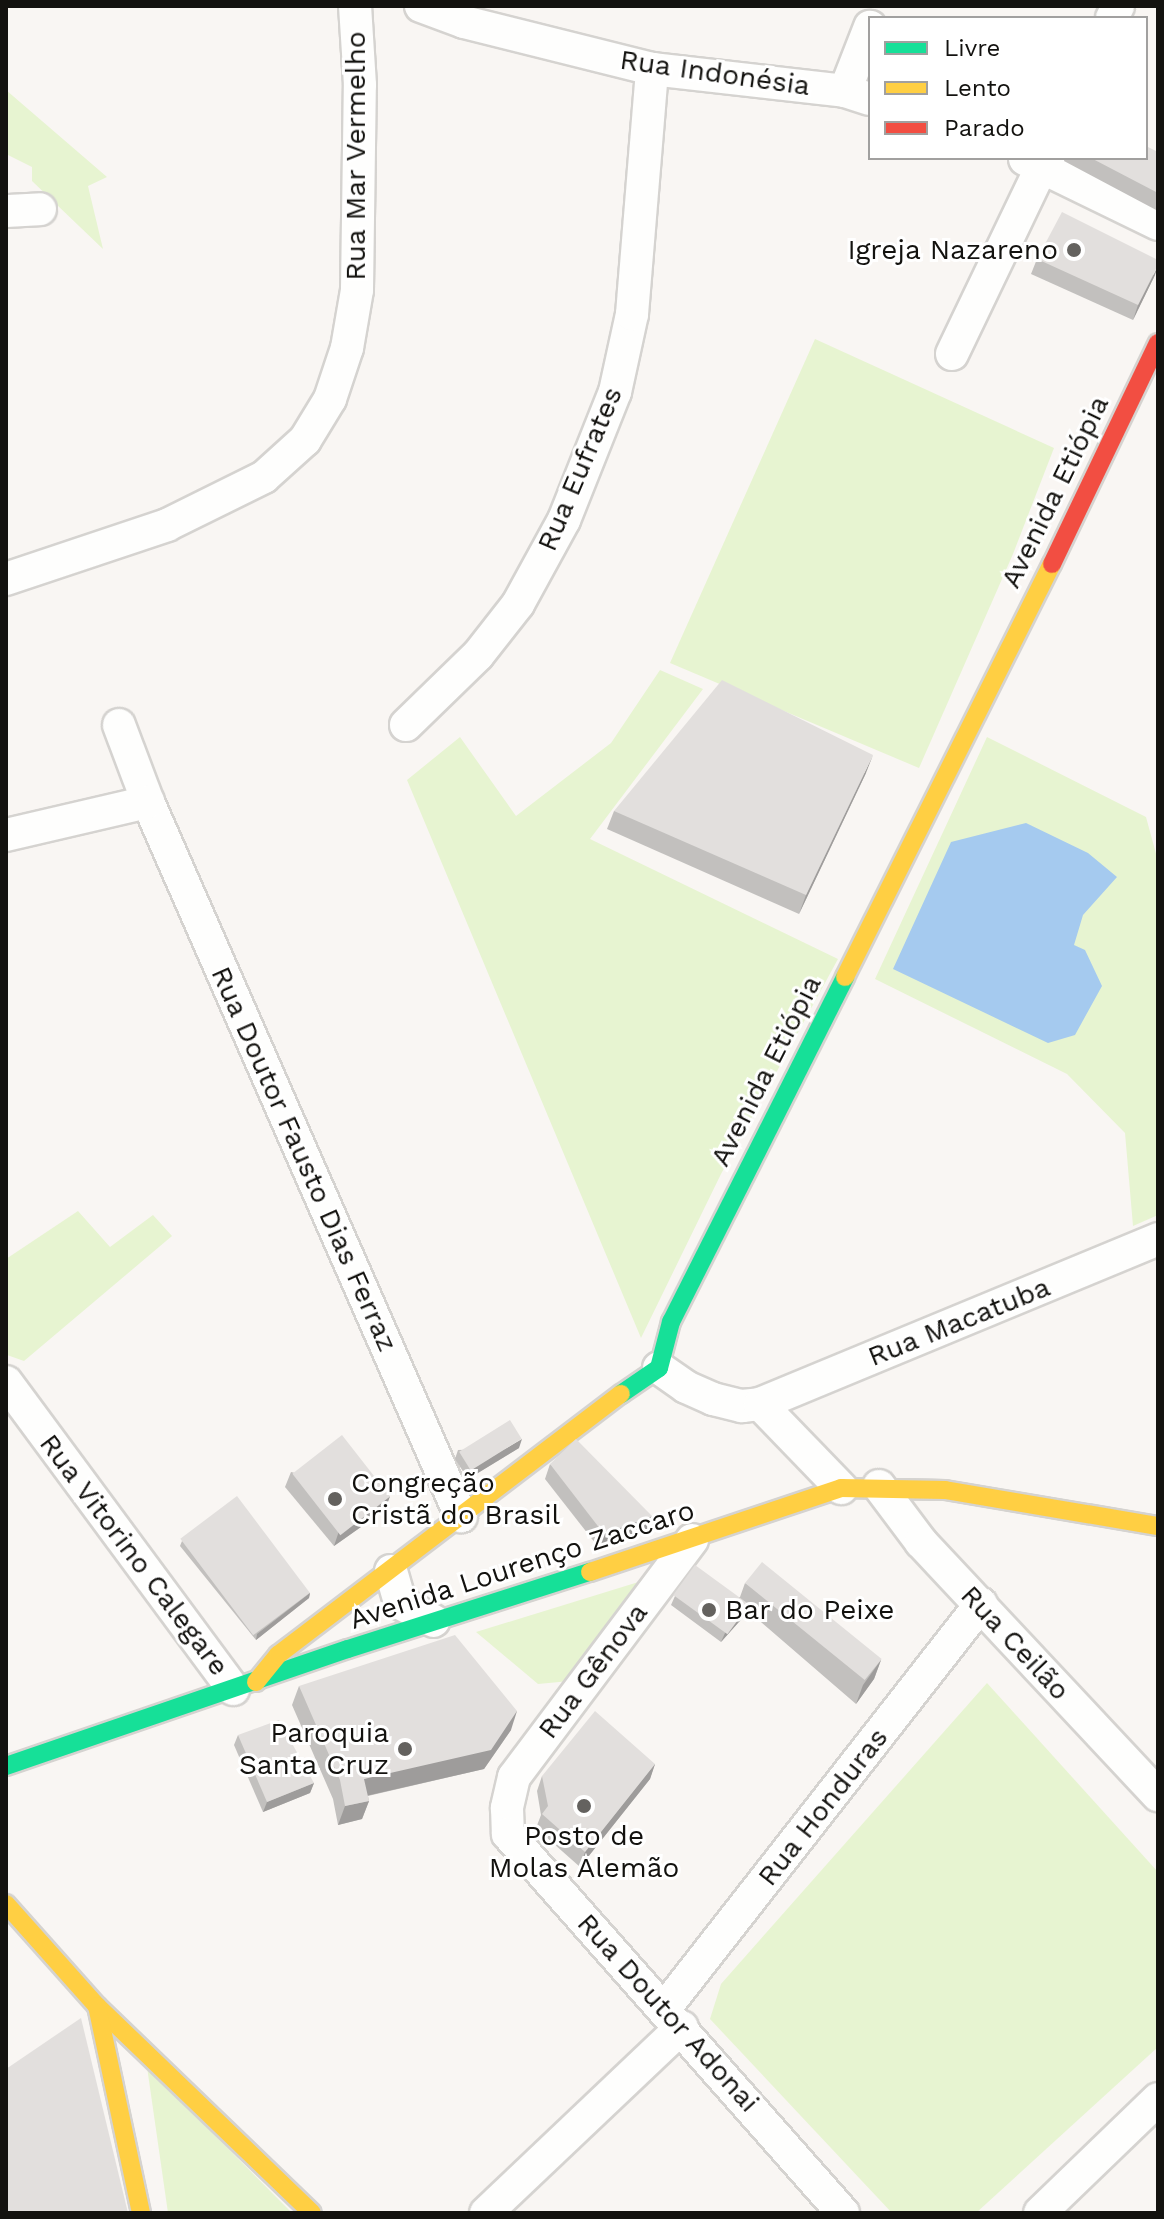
<!DOCTYPE html>
<html>
<head>
<meta charset="utf-8">
<style>
  body { margin:0 }
  #map { position:relative; width:1164px; height:2219px; overflow:hidden; background:#f9f6f3; font-family:"Work Sans",sans-serif }
  div>[style] { position:absolute }
  .green>* { inset:0; background:#e7f4d1 }
  .water>* { inset:0; background:#a5caef }
  .roads { filter:drop-shadow(2px 0 #d5d3d0) drop-shadow(-2px 0 #d5d3d0) drop-shadow(0 2px #d5d3d0) drop-shadow(0 -2px #d5d3d0) }
  .street>* { height:32px; margin:-16px; padding:0 16px; transform-origin:16px; border-radius:16px; background:#fefefd }
  .fast>* { height:18px; margin:-9px; padding:0 9px; transform-origin:9px; border-radius:9px; background:#16e098 }
  .slow>* { height:18px; margin:-9px; padding:0 9px; transform-origin:9px; border-radius:9px; background:#ffcf43 }
  .jam>* { height:18px; margin:-9px; padding:0 9px; transform-origin:9px; border-radius:9px; background:#f24e42 }
  .wall>* { inset:0; background:#c2c0be }
  .shaded-wall>* { inset:0; background:#9e9c9b }
  .building>* { inset:0; background:#e2dfdd; transform-origin:0 0 }
  .dots>* { width:22px; height:22px; translate:-50% -50%; box-sizing:border-box; border:4px solid #fff; border-radius:50% }
  span { translate:-50% -50%; white-space:nowrap; text-align:center; line-height:1.15; -webkit-text-stroke:6px #fff; paint-order:stroke }
  .street-label { font-size:28px; color:#13120f }
  .poi-label { font-size:28px; color:#13120f }
  .right { translate:-100% -50%; text-align:right }
  .left { translate:0 -50%; text-align:left }
  .frame { position:absolute; inset:0; border:8px solid #13120f; pointer-events:none }
  .legend { position:absolute; left:868px; top:16px; width:280px; height:144px; box-sizing:border-box; background:#fff; border:2px solid #a1a09f; margin:0; padding:10px 14px; list-style:none; font-size:24px; color:#13120f }
  .legend li { display:flex; align-items:center; gap:16px; height:40px }
  .legend b { width:40px; border:2px solid #a1a09f }
</style>
</head>
<body>
<div id="map">
  <div class="green">
    <i style="clip-path:polygon(6px 90px,107px 177px,88px 186px,103px 249px,32px 181px,32px 167px,6px 154px)"></i>
    <i style="clip-path:polygon(815px 339px,1054px 448px,1013px 554px,919px 768px,670px 663px)"></i>
    <i style="clip-path:polygon(660px 670px,703px 689px,590px 839px,838px 959px,721px 1174px,641px 1338px,407px 780px,460px 737px,516px 816px,611px 743px)"></i>
    <i style="clip-path:polygon(987px 737px,1146px 817px,1158px 861px,1158px 1215px,1133px 1226px,1125px 1133px,1067px 1074px,875px 979px)"></i>
    <i style="clip-path:polygon(78px 1211px,110px 1247px,153px 1215px,172px 1236px,24px 1361px,7px 1355px,6px 1259px)"></i>
    <i style="clip-path:polygon(645px 1580px,570px 1681px,538px 1684px,476px 1632px)"></i>
    <i style="clip-path:polygon(987px 1683px,1158px 1872px,1158px 2047px,976px 2213px,892px 2213px,710px 2019px,721px 1984px)"></i>
    <i style="clip-path:polygon(147px 2067px,292px 2213px,168px 2213px)"></i>
  </div>
  <div class="water">
    <i style="clip-path:polygon(1026px 823px,1088px 853px,1117px 877px,1083px 915px,1074px 945px,1085px 950px,1102px 986px,1075px 1035px,1048px 1043px,893px 969px,951px 842px)"></i>
  </div>
  <div class="roads">
    <div class="street">
      <i style="left:421px;top:6px;width:46px;rotate:20.4deg"></i>
      <i style="left:464px;top:22px;width:194px;rotate:14deg"></i>
      <i style="left:652px;top:69px;width:194px;rotate:6.5deg"></i>
      <i style="left:845px;top:91px;width:26px;rotate:18deg"></i>
      <i style="left:1112px;top:18px;width:13px;rotate:-63deg"></i>
      <i style="left:845px;top:91px;width:69px;rotate:-68.7deg"></i>
      <i style="left:1025px;top:159px;width:148px;rotate:26deg"></i>
      <i style="left:6px;top:211px;width:34px;rotate:-3deg"></i>
      <i style="left:952px;top:354px;width:217px;rotate:-64.4deg"></i>
      <i style="left:6px;top:579px;width:170px;rotate:-18.5deg"></i>
      <i style="left:167px;top:525px;width:108px;rotate:-26.3deg"></i>
      <i style="left:264px;top:477px;width:55px;rotate:-42.1deg"></i>
      <i style="left:305px;top:440px;width:48px;rotate:-58.6deg"></i>
      <i style="left:330px;top:399px;width:54px;rotate:-71.6deg"></i>
      <i style="left:347px;top:348px;width:59px;rotate:-80.2deg"></i>
      <i style="left:357px;top:290px;width:205px;rotate:-89.2deg"></i>
      <i style="left:360px;top:85px;width:79px;rotate:-93.6deg"></i>
      <i style="left:119px;top:725px;width:82px;rotate:69.4deg"></i>
      <i style="left:148px;top:802px;width:780px;rotate:66.33deg"></i>
      <i style="left:406px;top:725px;width:100px;rotate:-44.2deg"></i>
      <i style="left:478px;top:655px;width:65px;rotate:-51.9deg"></i>
      <i style="left:518px;top:604px;width:96px;rotate:-61.3deg"></i>
      <i style="left:564px;top:520px;width:138px;rotate:-68.3deg"></i>
      <i style="left:615px;top:392px;width:80px;rotate:-77.7deg"></i>
      <i style="left:632px;top:314px;width:246px;rotate:-85.3deg"></i>
      <i style="left:6px;top:835px;width:146px;rotate:-13.1deg"></i>
      <i style="left:659px;top:1368px;width:33px;rotate:35deg"></i>
      <i style="left:686px;top:1387px;width:30px;rotate:24deg"></i>
      <i style="left:713px;top:1399px;width:30px;rotate:14deg"></i>
      <i style="left:742px;top:1406px;width:18px;rotate:-6deg"></i>
      <i style="left:760px;top:1404px;width:431px;rotate:-22.5deg"></i>
      <i style="left:6px;top:1382px;width:382px;rotate:53.5deg"></i>
      <i style="left:760px;top:1404px;width:117px;rotate:46deg"></i>
      <i style="left:879px;top:1486px;width:70px;rotate:53.1deg"></i>
      <i style="left:921px;top:1542px;width:347px;rotate:46.9deg"></i>
      <i style="left:692px;top:1540px;width:296px;rotate:126.9deg"></i>
      <i style="left:514px;top:1777px;width:32px;rotate:103deg"></i>
      <i style="left:507px;top:1808px;width:26px;rotate:88deg"></i>
      <i style="left:508px;top:1834px;width:506px;rotate:48.53deg"></i>
      <i style="left:391px;top:1571px;width:33px;rotate:74deg"></i>
      <i style="left:400px;top:1603px;width:38px;rotate:28deg"></i>
      <i style="left:665px;top:2008px;width:513px;rotate:-51.97deg"></i>
      <i style="left:486px;top:2213px;width:270px;rotate:-43.5deg"></i>
      <i style="left:1040px;top:2213px;width:164px;rotate:-44deg"></i>
    </div>
    <div class="fast">
      <i style="left:621px;top:1394px;width:46px;rotate:-34.4deg"></i>
      <i style="left:659px;top:1368px;width:48px;rotate:-75.4deg"></i>
      <i style="left:671px;top:1322px;width:386px;rotate:-63.2deg"></i>
      <i style="left:6px;top:1766px;width:361px;rotate:-18.9deg"></i>
      <i style="left:348px;top:1649px;width:254px;rotate:-17.7deg"></i>
    </div>
    <div class="slow">
      <i style="left:845px;top:977px;width:462px;rotate:-63.4deg"></i>
      <i style="left:590px;top:1572px;width:265px;rotate:-18.5deg"></i>
      <i style="left:841px;top:1488px;width:104px;rotate:1.1deg"></i>
      <i style="left:945px;top:1490px;width:216px;rotate:9.6deg"></i>
      <i style="left:256px;top:1682px;width:35px;rotate:-51deg"></i>
      <i style="left:278px;top:1655px;width:431px;rotate:-37.3deg"></i>
      <i style="left:6px;top:1904px;width:137px;rotate:48.3deg"></i>
      <i style="left:97px;top:2006px;width:298px;rotate:43.9deg"></i>
      <i style="left:97px;top:2006px;width:212px;rotate:78deg"></i>
    </div>
    <div class="jam">
      <i style="left:1052px;top:564px;width:245px;rotate:-64.4deg"></i>
    </div>
  </div>
  <div class="wall">
    <i style="clip-path:polygon(1158px 152px,1158px 211px,1064px 161px,1065px 158px,1146px 158px)"></i>
    <i style="clip-path:polygon(1037px 259px,1155px 275px,1133px 320px,1031px 274px)"></i>
    <i style="clip-path:polygon(866px 773px,799px 914px,607px 829px,614px 811px)"></i>
    <i style="clip-path:polygon(519px 1448px,468px 1479px,455px 1459px,458px 1450px)"></i>
    <i style="clip-path:polygon(550px 1464px,647px 1531px,599px 1548px,545px 1479px)"></i>
    <i style="clip-path:polygon(291px 1472px,390px 1496px,385px 1510px,334px 1546px,285px 1487px)"></i>
    <i style="clip-path:polygon(182px 1541px,310px 1593px,309px 1598px,256px 1640px,180px 1546px)"></i>
    <i style="clip-path:polygon(745px 1583px,881px 1660px,874px 1679px,856px 1704px,747px 1610px,746px 1614px,721px 1642px,671px 1605px,675px 1596px,740px 1597px)"></i>
    <i style="clip-path:polygon(299px 1686px,511px 1730px,484px 1769px,368px 1796px,369px 1801px,362px 1819px,338px 1825px,333px 1799px,292px 1705px)"></i>
    <i style="clip-path:polygon(238px 1735px,314px 1783px,310px 1793px,263px 1812px,234px 1745px)"></i>
    <i style="clip-path:polygon(655px 1764px,650px 1779px,580px 1867px,536px 1828px,541px 1815px,537px 1791px,542px 1776px)"></i>
  </div>
  <div class="shaded-wall">
    <i style="clip-path:polygon(1158px 266px,1155px 275px,1133px 320px,1138px 305px)"></i>
    <i style="clip-path:polygon(873px 755px,866px 773px,799px 914px,806px 895px)"></i>
    <i style="clip-path:polygon(522px 1439px,519px 1448px,468px 1479px,471px 1469px)"></i>
    <i style="clip-path:polygon(390px 1496px,385px 1510px,334px 1546px,339px 1531px)"></i>
    <i style="clip-path:polygon(652px 1516px,647px 1531px,599px 1548px,604px 1534px)"></i>
    <i style="clip-path:polygon(310px 1593px,309px 1598px,256px 1640px,257px 1634px)"></i>
    <i style="clip-path:polygon(749px 1604px,746px 1614px,721px 1642px,725px 1633px)"></i>
    <i style="clip-path:polygon(881px 1660px,874px 1679px,856px 1704px,863px 1685px)"></i>
    <i style="clip-path:polygon(517px 1711px,511px 1730px,484px 1769px,357px 1798px,364px 1779px)"></i>
    <i style="clip-path:polygon(655px 1764px,650px 1779px,580px 1867px,585px 1852px)"></i>
    <i style="clip-path:polygon(314px 1783px,310px 1793px,263px 1812px,267px 1802px)"></i>
    <i style="clip-path:polygon(369px 1801px,362px 1819px,338px 1825px,345px 1806px)"></i>
  </div>
  <div class="building">
    <i style="clip-path:polygon(1146px 146px,1158px 152px,1158px 193px,1091px 158px,1146px 158px)"></i>
    <i style="clip-path:polygon(1062px 212px,1158px 260px,1158px 265px,1138px 305px,1037px 259px)"></i>
    <i style="clip-path:polygon(722px 680px,873px 755px,806px 895px,614px 811px)"></i>
    <i style="left:510px;top:1420px;width:22px;height:60px;rotate:58deg"></i>
    <i style="left:342px;top:1435px;width:78px;height:63px;rotate:52deg"></i>
    <i style="clip-path:polygon(576px 1439px,652px 1516px,604px 1534px,550px 1464px)"></i>
    <i style="left:237px;top:1496px;width:121px;height:71px;rotate:53deg"></i>
    <i style="left:762px;top:1562px;width:154px;height:27px;rotate:39deg"></i>
    <i style="left:695px;top:1565px;width:67px;height:37px;rotate:36deg"></i>
    <i style="clip-path:polygon(455px 1635px,517px 1711px,491px 1750px,364px 1779px,369px 1801px,345px 1806px,340px 1780px,299px 1686px)"></i>
    <i style="clip-path:polygon(595px 1711px,655px 1764px,585px 1852px,542px 1814px,548px 1806px,542px 1776px)"></i>
    <i style="clip-path:polygon(279px 1720px,314px 1783px,267px 1802px,238px 1735px)"></i>
    <i style="clip-path:polygon(81px 2018px,128px 2213px,6px 2213px,6px 2069px)"></i>
  </div>
  <div class="dots">
    <i style="left:1074px;top:250px;background:#64625f"></i>
    <i style="left:335px;top:1499px;background:#64625f"></i>
    <i style="left:709px;top:1610px;background:#64625f"></i>
    <i style="left:405px;top:1749px;background:#64625f"></i>
    <i style="left:584px;top:1806px;background:#64625f"></i>
  </div>
  <div class="street-label">
    <span style="left:715px;top:73px;rotate:8deg">Rua Indonésia</span>
    <span style="left:356px;top:156px;rotate:-90deg">Rua Mar Vermelho</span>
    <span style="left:580px;top:469px;rotate:-67deg">Rua Eufrates</span>
    <span style="left:1055px;top:492px;rotate:-64deg">Avenida Etiópia</span>
    <span style="left:766px;top:1071px;rotate:-63deg">Avenida Etiópia</span>
    <span style="left:304px;top:1159px;rotate:66deg">Rua Doutor Fausto Dias Ferraz</span>
    <span style="left:959px;top:1322px;rotate:-22deg">Rua Macatuba</span>
    <span style="left:134px;top:1555px;rotate:53deg">Rua Vitorino Calegare</span>
    <span style="left:522px;top:1565px;rotate:-18deg">Avenida Lourenço Zaccaro</span>
    <span style="left:1015px;top:1643px;rotate:47deg">Rua Ceilão</span>
    <span style="left:593px;top:1671px;rotate:-53deg">Rua Gênova</span>
    <span style="left:823px;top:1807px;rotate:-52deg">Rua Honduras</span>
    <span style="left:668px;top:2013px;rotate:48deg">Rua Doutor Adonai</span>
  </div>
  <div class="poi-label">
    <span class="right" style="left:1058px;top:250px">Igreja Nazareno</span>
    <span class="left" style="left:351px;top:1499px">Congreção<br>Cristã do Brasil</span>
    <span class="left" style="left:725px;top:1610px">Bar do Peixe</span>
    <span class="right" style="left:389px;top:1749px">Paroquia<br>Santa Cruz</span>
    <span style="left:584px;top:1852px">Posto de<br>Molas Alemão</span>
  </div>
  <div class="frame"></div>
  <ul class="legend">
  <li><b style="height:10px;background:#16e098"></b>Livre</li>
  <li><b style="height:10px;background:#ffcf43"></b>Lento</li>
  <li><b style="height:10px;background:#f24e42"></b>Parado</li>
  </ul>
</div>
</body>
</html>
